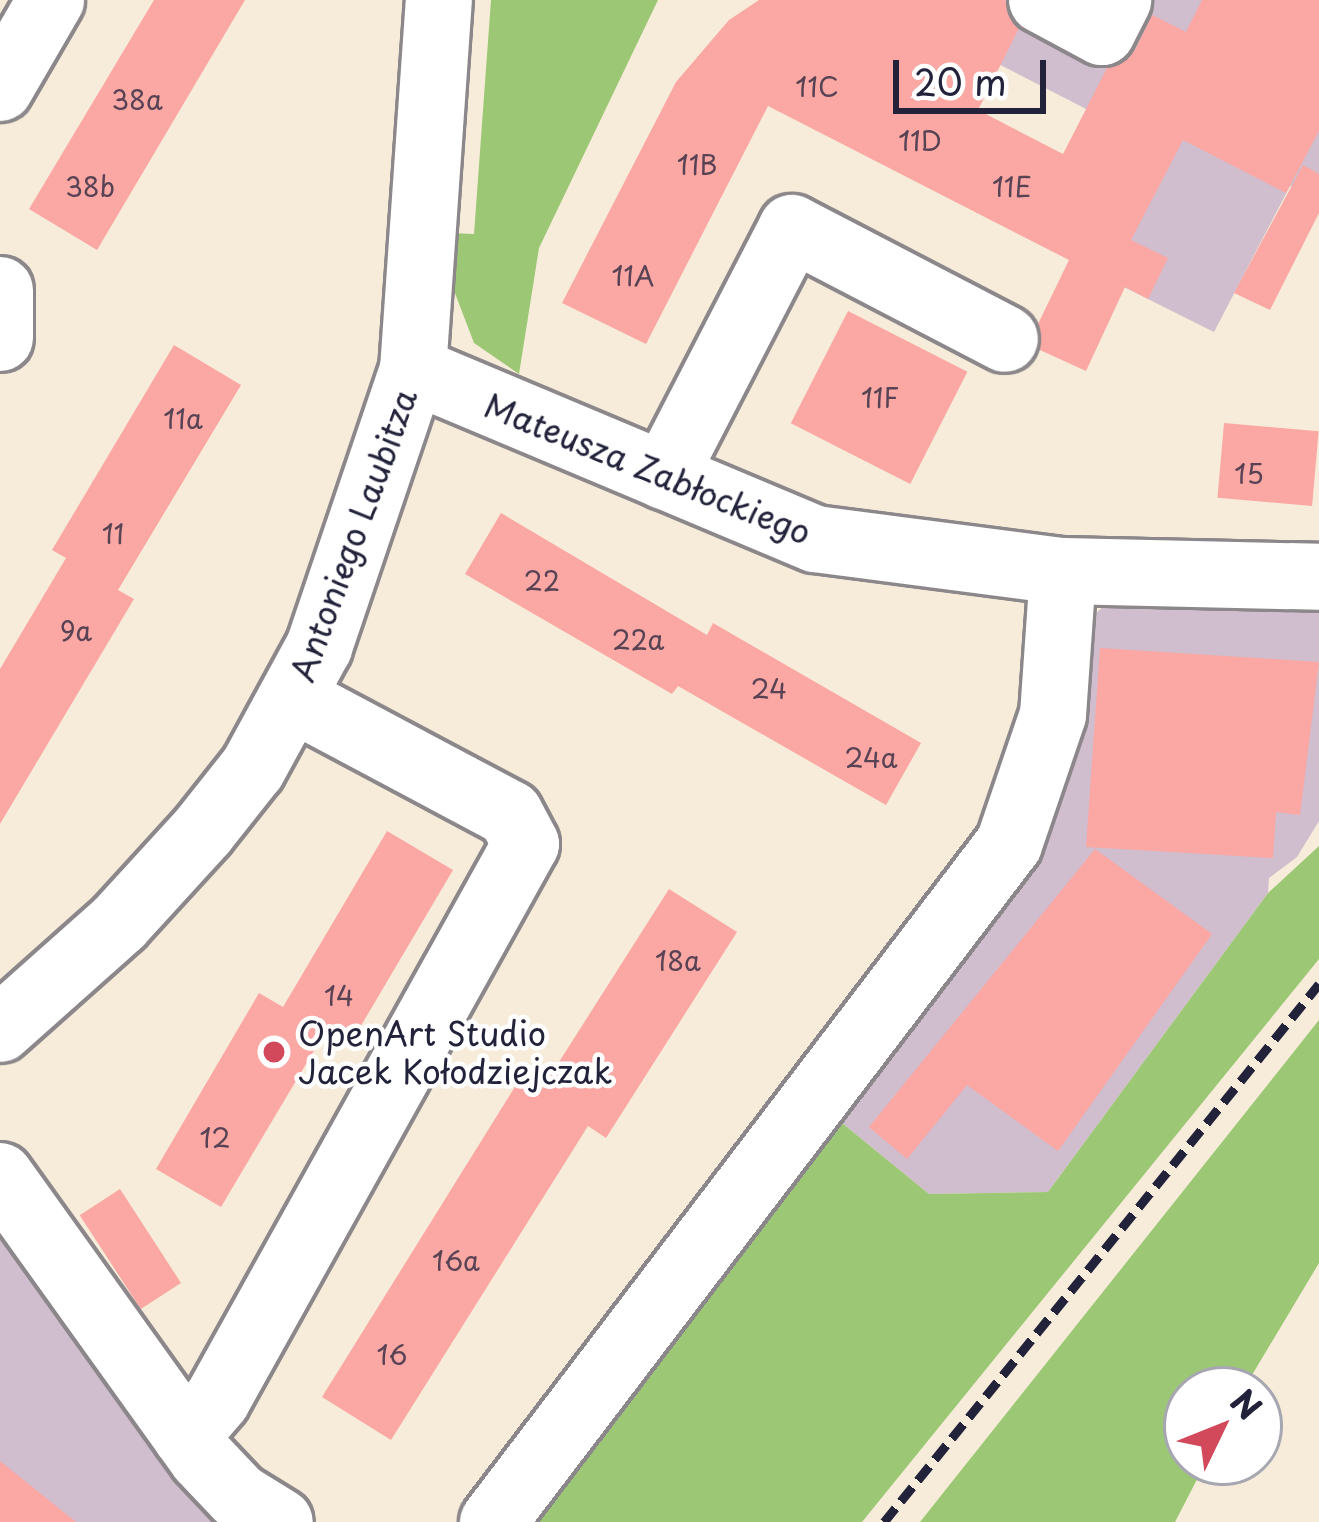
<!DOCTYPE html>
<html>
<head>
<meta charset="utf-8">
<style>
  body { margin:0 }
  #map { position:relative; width:1319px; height:1522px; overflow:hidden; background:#f6ecd9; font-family:"Playpen Sans",sans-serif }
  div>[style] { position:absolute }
  .industrial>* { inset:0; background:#d0bdce }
  .green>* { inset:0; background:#9cc875 }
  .building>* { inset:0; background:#fba7a3; transform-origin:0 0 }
  .roads { filter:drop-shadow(3px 0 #8c878a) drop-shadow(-3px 0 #8c878a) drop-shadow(0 3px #8c878a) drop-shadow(0 -3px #8c878a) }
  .minor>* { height:66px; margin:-33px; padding:0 33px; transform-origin:33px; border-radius:33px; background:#fff }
  .rail>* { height:9px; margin-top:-4.5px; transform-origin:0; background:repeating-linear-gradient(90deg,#22223b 0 18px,transparent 0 27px) }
  .dots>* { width:33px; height:33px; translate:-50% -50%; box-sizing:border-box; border:6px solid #fff; border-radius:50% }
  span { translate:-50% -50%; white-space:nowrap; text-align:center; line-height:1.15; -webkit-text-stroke:9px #fff; paint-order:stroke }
  .number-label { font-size:27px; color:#584355 }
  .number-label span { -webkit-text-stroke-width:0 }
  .street-label { font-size:33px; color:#22223b }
  .poi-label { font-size:33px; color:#22223b }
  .left { translate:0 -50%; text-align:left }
  .north { position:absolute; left:1163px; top:1366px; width:120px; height:120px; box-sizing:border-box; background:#fff; border:3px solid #a7a7b1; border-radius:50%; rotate:47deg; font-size:33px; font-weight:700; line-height:48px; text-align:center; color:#22223b }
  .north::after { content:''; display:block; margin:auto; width:42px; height:54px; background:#d1495b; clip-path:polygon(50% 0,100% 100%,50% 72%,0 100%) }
  .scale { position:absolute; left:893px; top:60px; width:153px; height:54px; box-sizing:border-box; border:6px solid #22223b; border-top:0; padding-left:15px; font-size:36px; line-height:42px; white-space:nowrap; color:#22223b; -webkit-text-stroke:9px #fff; paint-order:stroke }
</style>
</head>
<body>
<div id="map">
  <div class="industrial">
    <i style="clip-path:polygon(874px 0,1319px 0,1319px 200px,1290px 186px,1214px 332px,1104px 277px,1133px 133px)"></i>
    <i style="clip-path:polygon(1112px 598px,1319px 603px,1319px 821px,1297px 857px,1269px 878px,1268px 893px,1048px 1192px,929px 1194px,842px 1123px,1009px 891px,1087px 622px)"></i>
    <i style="clip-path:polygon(0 1215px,227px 1522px,0 1522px)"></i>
  </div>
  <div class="green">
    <i style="clip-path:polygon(491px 0,658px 0,539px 248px,519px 374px,474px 343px,453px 288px,451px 233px,474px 234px)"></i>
    <i style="clip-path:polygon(1319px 846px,1319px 959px,862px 1522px,533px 1522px,842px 1123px,929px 1194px,1048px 1192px,1268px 893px)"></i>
    <i style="clip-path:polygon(1319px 1020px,1319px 1263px,1243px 1390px,1187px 1390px,1187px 1462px,1206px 1462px,1175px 1522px,920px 1522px)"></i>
  </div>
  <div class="building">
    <i style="clip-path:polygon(154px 0,245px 0,97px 250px,29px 209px)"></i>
    <i style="clip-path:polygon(759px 0,1005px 0,1019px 28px,978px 110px,1063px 154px,1107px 68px,1135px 50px,1152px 15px,1186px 32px,1202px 0,1319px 0,1319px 131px,1286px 193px,1183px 140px,1131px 240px,1168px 258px,1148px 299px,1125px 287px,1086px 371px,1040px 350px,1038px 324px,1069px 260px,768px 106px,646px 344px,562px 303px,676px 82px,729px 20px)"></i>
    <i style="clip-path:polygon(1303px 165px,1319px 174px,1319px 213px,1270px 310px,1234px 293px)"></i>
    <i style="left:848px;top:311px;width:134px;height:126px;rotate:27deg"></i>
    <i style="clip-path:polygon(174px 345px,241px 385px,118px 590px,134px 599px,0 824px,0 669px,66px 558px,52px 550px)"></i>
    <i style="left:1224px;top:423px;width:95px;height:75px;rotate:5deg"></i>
    <i style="clip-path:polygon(501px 513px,707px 635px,713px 623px,921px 743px,886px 805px,678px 686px,672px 694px,465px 574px)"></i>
    <i style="clip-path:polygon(1100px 648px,1319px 662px,1300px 815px,1276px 812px,1273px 858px,1086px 847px)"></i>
    <i style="clip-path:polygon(387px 831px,453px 870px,349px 1046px,325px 1032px,221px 1207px,156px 1169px,259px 993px,283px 1007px)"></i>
    <i style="clip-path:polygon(1095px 849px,1212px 934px,1058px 1151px,967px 1085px,907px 1159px,869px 1127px)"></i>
    <i style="clip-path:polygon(669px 889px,737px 932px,606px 1138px,588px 1126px,391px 1440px,322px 1397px,518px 1082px,538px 1095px)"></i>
    <i style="left:120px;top:1189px;width:112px;height:48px;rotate:57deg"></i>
    <i style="clip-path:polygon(0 1461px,76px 1522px,0 1522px)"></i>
  </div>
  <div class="roads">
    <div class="minor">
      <i style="left:1042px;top:0;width:68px;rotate:28.1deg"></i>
      <i style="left:1102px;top:32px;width:36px;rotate:-63deg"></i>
      <i style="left:0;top:88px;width:102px;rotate:-59.9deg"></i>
      <i style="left:0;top:290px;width:48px;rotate:90deg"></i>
      <i style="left:413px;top:370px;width:436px;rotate:22.8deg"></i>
      <i style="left:815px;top:539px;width:250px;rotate:7.4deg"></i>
      <i style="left:1063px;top:571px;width:256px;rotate:1.3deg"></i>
      <i style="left:664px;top:476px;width:279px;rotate:-62.7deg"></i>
      <i style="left:792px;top:228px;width:240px;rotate:27.5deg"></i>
      <i style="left:0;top:1029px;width:159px;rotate:-41.7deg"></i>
      <i style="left:119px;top:923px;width:125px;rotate:-47.6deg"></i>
      <i style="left:203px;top:831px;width:80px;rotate:-51.6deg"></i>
      <i style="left:253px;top:768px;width:138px;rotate:-61.4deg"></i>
      <i style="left:319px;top:647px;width:293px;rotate:-71.3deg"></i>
      <i style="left:413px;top:370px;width:371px;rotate:-86deg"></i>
      <i style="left:0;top:1176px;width:347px;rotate:54.4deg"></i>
      <i style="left:202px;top:1458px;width:52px;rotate:46.5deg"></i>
      <i style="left:238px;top:1496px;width:49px;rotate:31.8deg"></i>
      <i style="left:186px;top:1436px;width:48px;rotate:-49.3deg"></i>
      <i style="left:217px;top:1400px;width:636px;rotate:-60.94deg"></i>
      <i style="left:526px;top:844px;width:34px;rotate:-118deg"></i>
      <i style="left:510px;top:814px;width:245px;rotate:-152deg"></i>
      <i style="left:493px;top:1522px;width:852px;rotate:-52.73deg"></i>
      <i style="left:1009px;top:844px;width:136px;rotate:-71.2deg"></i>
      <i style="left:1053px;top:715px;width:144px;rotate:-86deg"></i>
    </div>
  </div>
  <div class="rail">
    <i style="left:884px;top:1522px;width:692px;rotate:-51.04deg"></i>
  </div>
  <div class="dots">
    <i style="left:274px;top:1052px;background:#d1495b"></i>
  </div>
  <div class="number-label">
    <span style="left:817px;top:86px">11C</span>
    <span style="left:137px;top:99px">38a</span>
    <span style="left:920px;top:140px">11D</span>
    <span style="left:697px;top:164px">11B</span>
    <span style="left:90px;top:186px">38b</span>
    <span style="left:1012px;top:186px">11E</span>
    <span style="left:633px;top:275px">11A</span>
    <span style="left:880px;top:397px">11F</span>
    <span style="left:183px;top:418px">11a</span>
    <span style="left:1249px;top:473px">15</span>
    <span style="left:113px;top:533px">11</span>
    <span style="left:542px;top:580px">22</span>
    <span style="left:76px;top:630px">9a</span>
    <span style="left:638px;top:639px">22a</span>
    <span style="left:769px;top:688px">24</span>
    <span style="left:871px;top:757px">24a</span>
    <span style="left:678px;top:960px">18a</span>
    <span style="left:339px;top:995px">14</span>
    <span style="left:215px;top:1137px">12</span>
    <span style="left:456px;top:1260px">16a</span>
    <span style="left:392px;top:1354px">16</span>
  </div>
  <div class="street-label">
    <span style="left:648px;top:468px;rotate:22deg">Mateusza Zabłockiego</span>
    <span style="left:353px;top:535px;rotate:-70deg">Antoniego Laubitza</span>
  </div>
  <div class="poi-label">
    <span class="left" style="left:298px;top:1052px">OpenArt Studio<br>Jacek Kołodziejczak</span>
  </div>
  <div class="north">N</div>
  <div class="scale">20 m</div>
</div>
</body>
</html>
